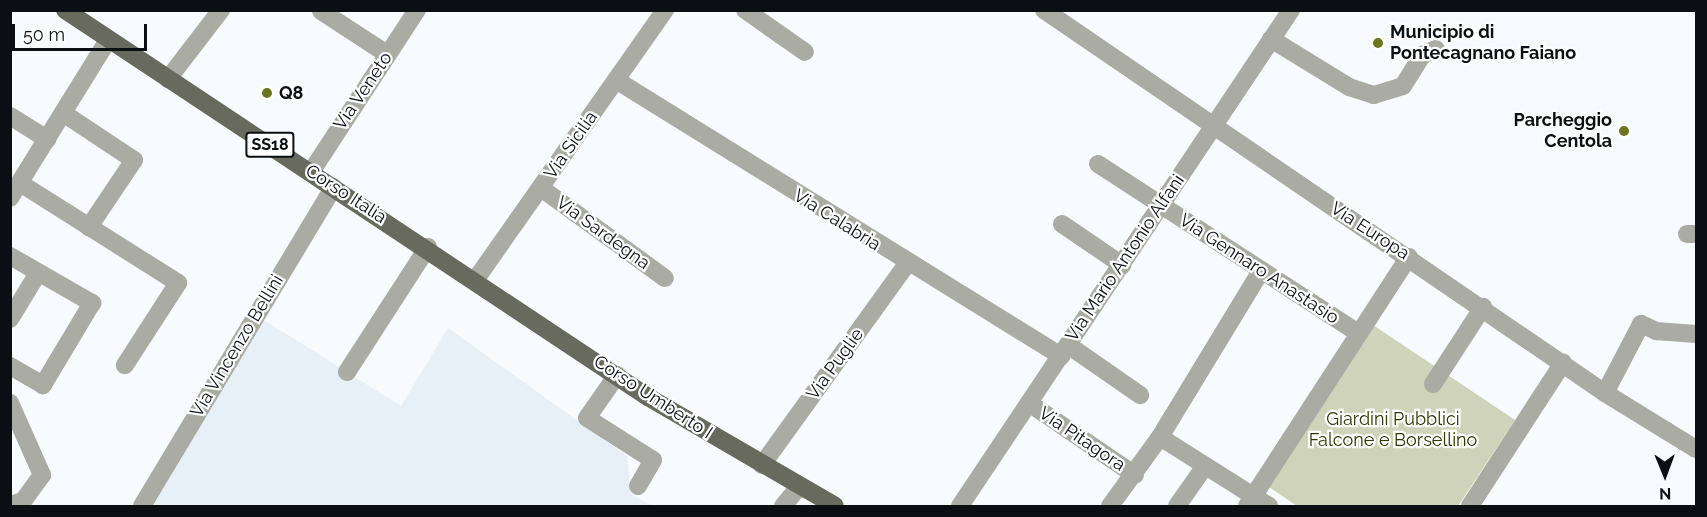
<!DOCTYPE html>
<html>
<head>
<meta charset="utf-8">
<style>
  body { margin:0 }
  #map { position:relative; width:1707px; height:517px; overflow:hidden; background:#f8fbfe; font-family:Raleway,sans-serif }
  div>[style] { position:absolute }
  .built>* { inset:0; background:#e7f0f7 }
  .green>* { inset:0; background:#ced3b9 }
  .minor>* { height:18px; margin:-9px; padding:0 9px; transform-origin:9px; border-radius:9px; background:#aaaba3 }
  .major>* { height:18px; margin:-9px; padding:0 9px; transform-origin:9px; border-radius:9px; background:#676a5c }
  .dots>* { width:16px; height:16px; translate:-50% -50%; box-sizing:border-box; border:3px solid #fff; border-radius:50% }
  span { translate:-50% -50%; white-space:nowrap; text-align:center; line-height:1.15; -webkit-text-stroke:4.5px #fff; paint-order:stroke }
  .shield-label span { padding:2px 4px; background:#fff; border:2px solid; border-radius:4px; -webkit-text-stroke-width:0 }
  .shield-label { font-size:16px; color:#090f13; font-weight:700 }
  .poi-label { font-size:18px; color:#090f13; font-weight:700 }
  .left { translate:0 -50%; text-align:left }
  .right { translate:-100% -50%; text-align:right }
  .street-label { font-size:18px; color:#090f13 }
  .park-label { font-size:18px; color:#303600 }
  .frame { position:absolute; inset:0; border:12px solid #090f13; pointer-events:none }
  .north { position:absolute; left:1635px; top:445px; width:60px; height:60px; -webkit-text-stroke:4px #fff; paint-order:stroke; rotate:179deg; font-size:16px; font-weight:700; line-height:24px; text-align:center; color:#090f13 }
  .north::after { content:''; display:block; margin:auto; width:21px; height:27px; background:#090f13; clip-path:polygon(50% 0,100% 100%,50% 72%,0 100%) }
  .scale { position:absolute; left:12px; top:24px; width:135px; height:27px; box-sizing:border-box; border:3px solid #090f13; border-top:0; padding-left:8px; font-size:18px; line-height:21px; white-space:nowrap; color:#090f13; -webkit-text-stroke:4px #fff; paint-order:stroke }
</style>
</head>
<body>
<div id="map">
  <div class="built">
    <i style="clip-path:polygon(261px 318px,401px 406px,448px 328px,627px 456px,631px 494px,652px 506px,148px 506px)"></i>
  </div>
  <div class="green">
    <i style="clip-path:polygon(1373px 325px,1515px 420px,1458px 506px,1297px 506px,1266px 485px)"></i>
  </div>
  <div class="minor">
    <i style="left:745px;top:10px;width:73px;rotate:35deg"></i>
    <i style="left:1044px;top:10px;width:679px;rotate:34.32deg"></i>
    <i style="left:1605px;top:393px;width:107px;rotate:31.6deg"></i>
    <i style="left:321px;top:11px;width:79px;rotate:33.1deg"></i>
    <i style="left:1271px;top:39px;width:92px;rotate:31.6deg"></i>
    <i style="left:1349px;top:87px;width:26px;rotate:18deg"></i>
    <i style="left:1374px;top:95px;width:30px;rotate:-17deg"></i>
    <i style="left:1403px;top:86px;width:36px;rotate:-58deg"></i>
    <i style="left:1422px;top:55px;width:15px;rotate:-23deg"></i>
    <i style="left:168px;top:79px;width:87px;rotate:-52.5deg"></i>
    <i style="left:616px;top:80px;width:524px;rotate:31.81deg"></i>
    <i style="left:63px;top:113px;width:85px;rotate:33.5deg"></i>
    <i style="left:134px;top:160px;width:81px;rotate:123.9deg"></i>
    <i style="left:10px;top:116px;width:44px;rotate:31.9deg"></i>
    <i style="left:1098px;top:164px;width:310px;rotate:33deg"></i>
    <i style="left:311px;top:172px;width:194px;rotate:-56.8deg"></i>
    <i style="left:20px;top:183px;width:187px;rotate:32.3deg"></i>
    <i style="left:178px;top:283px;width:98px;rotate:122.9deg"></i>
    <i style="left:541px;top:188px;width:153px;rotate:36deg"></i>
    <i style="left:10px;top:198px;width:186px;rotate:-58.2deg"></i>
    <i style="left:1062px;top:224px;width:73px;rotate:34.3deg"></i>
    <i style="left:1687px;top:234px;width:9px"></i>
    <i style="left:10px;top:256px;width:95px;rotate:29.8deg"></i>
    <i style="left:92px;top:303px;width:96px;rotate:120.9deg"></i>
    <i style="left:43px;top:385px;width:38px;rotate:-150deg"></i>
    <i style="left:476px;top:279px;width:329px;rotate:-54.9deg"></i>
    <i style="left:10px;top:319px;width:54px;rotate:-58.7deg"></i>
    <i style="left:1068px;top:345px;width:88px;rotate:34.8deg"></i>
    <i style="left:347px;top:372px;width:149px;rotate:-57.1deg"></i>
    <i style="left:617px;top:375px;width:52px;rotate:124.9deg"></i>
    <i style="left:587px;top:418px;width:78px;rotate:32.5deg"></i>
    <i style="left:653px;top:460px;width:30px;rotate:120deg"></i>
    <i style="left:1433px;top:384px;width:92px;rotate:-57deg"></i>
    <i style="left:1605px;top:393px;width:78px;rotate:-62.4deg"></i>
    <i style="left:1641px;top:324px;width:17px;rotate:25deg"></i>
    <i style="left:1656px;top:331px;width:40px;rotate:4.3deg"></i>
    <i style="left:10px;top:403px;width:79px;rotate:66deg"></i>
    <i style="left:42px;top:475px;width:32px;rotate:126deg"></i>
    <i style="left:23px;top:501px;width:14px;rotate:163deg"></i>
    <i style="left:1029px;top:403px;width:128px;rotate:34.2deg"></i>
    <i style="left:1160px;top:437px;width:129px;rotate:32.3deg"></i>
    <i style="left:762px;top:465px;width:248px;rotate:-54.2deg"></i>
    <i style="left:142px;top:506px;width:372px;rotate:-59deg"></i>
    <i style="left:783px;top:506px;width:26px;rotate:-50deg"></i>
    <i style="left:960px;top:506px;width:596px;rotate:-56.28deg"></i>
    <i style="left:1110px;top:506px;width:85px;rotate:-54.1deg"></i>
    <i style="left:1160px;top:437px;width:194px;rotate:-58.7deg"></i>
    <i style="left:1177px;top:506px;width:49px;rotate:-55deg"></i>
    <i style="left:1247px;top:506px;width:297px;rotate:-57deg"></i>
    <i style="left:1470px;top:506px;width:171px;rotate:-57deg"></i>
  </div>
  <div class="major">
    <i style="left:65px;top:10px;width:700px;rotate:33.58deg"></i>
    <i style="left:648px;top:397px;width:216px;rotate:30.2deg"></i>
  </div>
  <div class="dots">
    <i style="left:1378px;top:43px;background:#6c7520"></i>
    <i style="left:267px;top:93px;background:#6c7520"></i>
    <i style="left:1624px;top:131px;background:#6c7520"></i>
  </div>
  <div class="shield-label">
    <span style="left:270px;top:145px">SS18</span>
  </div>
  <div class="poi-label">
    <span class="left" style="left:1390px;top:43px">Municipio di<br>Pontecagnano Faiano</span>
    <span class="left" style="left:279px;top:93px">Q8</span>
    <span class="right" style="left:1612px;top:131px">Parcheggio<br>Centola</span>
  </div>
  <div class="street-label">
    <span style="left:363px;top:91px;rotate:-56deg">Via Veneto</span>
    <span style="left:571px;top:145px;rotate:-55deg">Via Sicilia</span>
    <span style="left:346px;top:194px;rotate:33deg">Corso Italia</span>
    <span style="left:837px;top:220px;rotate:32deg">Via Calabria</span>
    <span style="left:1370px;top:231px;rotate:33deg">Via Europa</span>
    <span style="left:603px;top:233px;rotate:36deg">Via Sardegna</span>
    <span style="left:1125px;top:258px;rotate:-56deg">Via Mario Antonio Alfani</span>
    <span style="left:1259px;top:269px;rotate:33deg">Via Gennaro Anastasio</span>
    <span style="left:237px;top:346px;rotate:-59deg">Via Vincenzo Bellini</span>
    <span style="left:835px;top:364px;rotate:-54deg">Via Puglie</span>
    <span style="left:653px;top:397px;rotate:33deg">Corso Umberto I</span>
    <span style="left:1082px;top:439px;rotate:34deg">Via Pitagora</span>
  </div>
  <div class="park-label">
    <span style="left:1393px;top:430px">Giardini Pubblici<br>Falcone e Borsellino</span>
  </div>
  <div class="frame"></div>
  <div class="north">N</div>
  <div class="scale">50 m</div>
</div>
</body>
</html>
